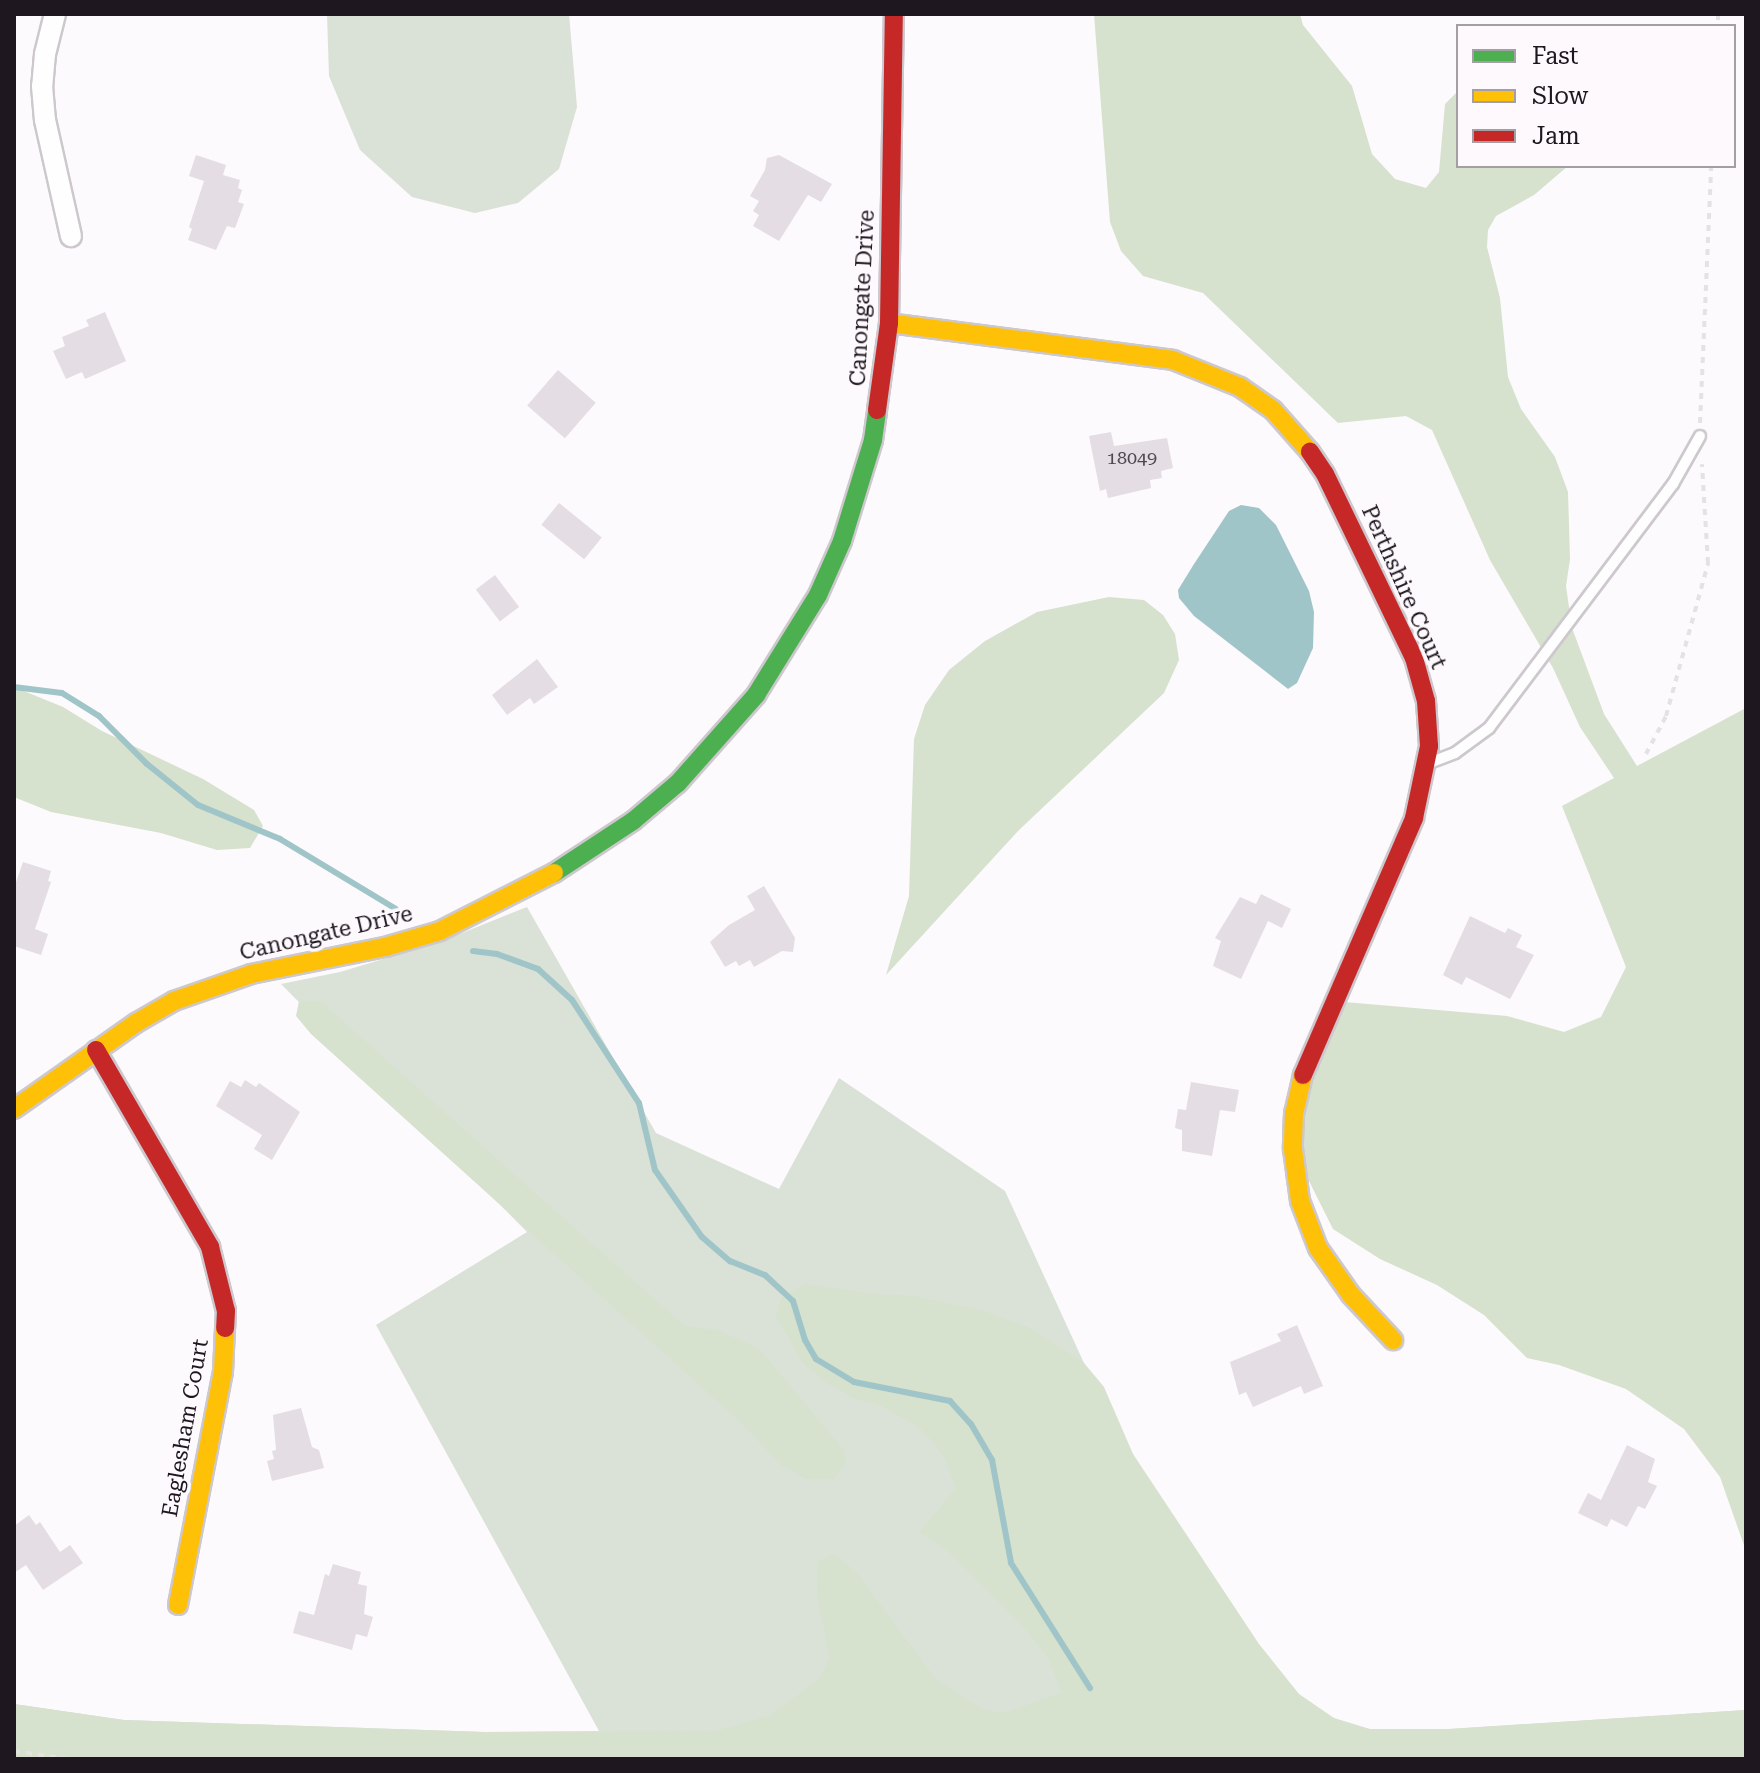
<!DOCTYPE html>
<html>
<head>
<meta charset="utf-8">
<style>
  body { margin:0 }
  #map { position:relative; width:1760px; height:1773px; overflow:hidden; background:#fcfafc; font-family:"Roboto Serif",serif }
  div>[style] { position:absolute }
  .green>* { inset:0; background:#dae1d6 }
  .forest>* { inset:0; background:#d6e1ce }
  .water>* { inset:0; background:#a0c5c8 }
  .stream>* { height:6px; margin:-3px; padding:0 3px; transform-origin:3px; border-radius:3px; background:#a0c5c8 }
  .building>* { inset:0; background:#e4dde4; transform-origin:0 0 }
  .path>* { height:4px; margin-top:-2px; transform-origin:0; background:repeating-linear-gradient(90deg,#e3e3e3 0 6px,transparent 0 12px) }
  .roads { filter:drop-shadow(2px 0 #cdc8cd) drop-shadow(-2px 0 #cdc8cd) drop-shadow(0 2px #cdc8cd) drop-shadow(0 -2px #cdc8cd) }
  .lane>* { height:10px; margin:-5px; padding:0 5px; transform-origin:5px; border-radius:5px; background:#fffeff }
  .street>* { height:20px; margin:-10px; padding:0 10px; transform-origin:10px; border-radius:10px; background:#fffeff }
  .fast>* { height:18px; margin:-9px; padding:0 9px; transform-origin:9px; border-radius:9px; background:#4caf50 }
  .slow>* { height:18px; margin:-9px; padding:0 9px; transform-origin:9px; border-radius:9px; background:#ffc107 }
  .jam>* { height:18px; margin:-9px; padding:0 9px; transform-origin:9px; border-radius:9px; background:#c62828 }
  span { translate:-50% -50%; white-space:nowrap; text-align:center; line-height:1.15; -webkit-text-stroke:7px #fdf9fd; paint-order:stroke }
  .number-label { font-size:18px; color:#504850 }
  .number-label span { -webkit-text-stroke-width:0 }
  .street-label { font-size:22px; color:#1e171f }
  .frame { position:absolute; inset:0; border:16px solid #1e171f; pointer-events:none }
  .legend { position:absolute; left:1456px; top:24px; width:280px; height:144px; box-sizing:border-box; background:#fdf9fd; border:2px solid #a49fa4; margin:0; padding:10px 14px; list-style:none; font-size:24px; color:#1e171f }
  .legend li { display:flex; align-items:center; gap:16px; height:40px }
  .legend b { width:40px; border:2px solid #a49fa4 }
</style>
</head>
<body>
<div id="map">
  <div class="green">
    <i style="clip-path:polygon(327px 14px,569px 14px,577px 107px,559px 169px,518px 203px,475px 213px,412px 197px,360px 150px,329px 76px)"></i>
    <i style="clip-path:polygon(527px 907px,656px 1133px,779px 1189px,839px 1078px,1005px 1191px,1084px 1363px,1187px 1730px,1450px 1729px,1746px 1710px,1746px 1759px,14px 1759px,14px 1704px,124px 1720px,484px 1732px,599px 1731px,376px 1325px,527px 1232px,281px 984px,340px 972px,437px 943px)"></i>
  </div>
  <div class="forest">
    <i style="clip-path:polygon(1094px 14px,1300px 14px,1303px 25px,1352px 86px,1372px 154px,1395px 179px,1426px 188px,1439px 172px,1445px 104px,1458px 91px,1458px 166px,1568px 166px,1534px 195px,1496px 216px,1488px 230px,1487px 247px,1500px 298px,1508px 377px,1521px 409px,1555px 457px,1568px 492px,1570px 559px,1566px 586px,1572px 628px,1604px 714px,1637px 766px,1746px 708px,1746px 1551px,1720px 1477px,1684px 1429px,1626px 1389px,1559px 1365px,1527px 1358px,1484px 1315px,1437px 1285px,1380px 1259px,1333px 1229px,1293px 1149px,1333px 1001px,1507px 1016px,1564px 1032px,1601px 1017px,1626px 967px,1562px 806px,1614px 778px,1580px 727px,1553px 668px,1490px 560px,1432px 430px,1406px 416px,1338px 423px,1203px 293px,1143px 276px,1121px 251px,1110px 222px)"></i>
    <i style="clip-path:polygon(1109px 597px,1144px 600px,1163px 615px,1175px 634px,1179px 660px,1164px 693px,1018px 831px,886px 975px,909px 896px,914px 739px,925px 705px,949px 670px,985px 641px,1037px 612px)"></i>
    <i style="clip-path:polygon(14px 687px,63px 707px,102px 731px,203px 779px,254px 810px,263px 826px,250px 848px,217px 850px,161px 833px,51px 812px,14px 797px)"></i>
    <i style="clip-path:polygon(299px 1001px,321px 1002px,684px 1326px,717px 1330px,759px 1349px,844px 1451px,845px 1464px,833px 1479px,807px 1479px,780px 1464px,743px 1424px,311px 1034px,296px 1016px)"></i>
    <i style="clip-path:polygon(805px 1284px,872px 1294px,913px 1296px,983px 1311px,1030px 1328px,1084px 1363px,1104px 1387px,1133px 1454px,1259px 1644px,1299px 1694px,1334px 1718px,1370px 1729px,1449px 1729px,1746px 1710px,1746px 1759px,14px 1759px,14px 1704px,124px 1720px,484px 1732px,717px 1731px,771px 1715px,819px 1680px,830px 1658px,817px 1596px,818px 1561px,834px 1555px,855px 1571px,935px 1679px,964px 1698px,985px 1710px,1004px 1713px,1062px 1693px,1050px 1661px,1026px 1629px,947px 1550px,920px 1532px,956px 1488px,944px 1456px,934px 1443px,917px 1426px,882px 1406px,854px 1398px,830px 1385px,803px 1363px,776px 1316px,781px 1299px)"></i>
  </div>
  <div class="water">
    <i style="clip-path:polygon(1241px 505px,1259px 508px,1276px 525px,1309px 591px,1314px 612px,1313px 648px,1297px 683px,1288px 689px,1194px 616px,1179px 598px,1178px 590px,1194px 564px,1229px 511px)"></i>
  </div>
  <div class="stream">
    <i style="left:14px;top:687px;width:48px;rotate:7.1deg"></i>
    <i style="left:62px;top:693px;width:44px;rotate:31.9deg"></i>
    <i style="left:99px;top:716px;width:68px;rotate:45deg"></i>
    <i style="left:147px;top:764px;width:65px;rotate:38.8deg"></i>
    <i style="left:198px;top:805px;width:89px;rotate:22.5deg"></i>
    <i style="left:280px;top:839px;width:135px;rotate:31.1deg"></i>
    <i style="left:473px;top:951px;width:24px;rotate:7deg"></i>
    <i style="left:497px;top:954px;width:44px;rotate:20.1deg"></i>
    <i style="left:538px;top:969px;width:46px;rotate:42.4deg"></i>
    <i style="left:572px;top:1000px;width:123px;rotate:57deg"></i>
    <i style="left:639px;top:1103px;width:69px;rotate:76.6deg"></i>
    <i style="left:655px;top:1170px;width:82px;rotate:55deg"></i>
    <i style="left:702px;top:1237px;width:37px;rotate:41deg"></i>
    <i style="left:730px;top:1261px;width:38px;rotate:22deg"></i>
    <i style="left:765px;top:1275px;width:38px;rotate:43deg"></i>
    <i style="left:793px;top:1301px;width:41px;rotate:72.9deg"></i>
    <i style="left:805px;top:1340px;width:22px;rotate:60deg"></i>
    <i style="left:816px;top:1359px;width:44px;rotate:31.2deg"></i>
    <i style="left:854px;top:1382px;width:98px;rotate:11.2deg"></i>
    <i style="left:950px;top:1401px;width:31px;rotate:48deg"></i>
    <i style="left:971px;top:1424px;width:42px;rotate:59.7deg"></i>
    <i style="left:992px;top:1460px;width:105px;rotate:79.5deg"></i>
    <i style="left:1011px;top:1563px;width:148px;rotate:57.7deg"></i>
  </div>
  <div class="building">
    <i style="clip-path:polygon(196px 155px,226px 165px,223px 175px,240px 180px,238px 188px,242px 190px,238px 202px,244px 204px,235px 228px,227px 226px,216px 250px,188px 240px,192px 229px,189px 227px,204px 181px,189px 176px)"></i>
    <i style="clip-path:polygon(779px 155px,832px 184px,821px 202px,808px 195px,779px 241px,753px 226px,759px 215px,753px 211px,759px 201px,750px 196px,765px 170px,767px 158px)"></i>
    <i style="clip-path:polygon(105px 312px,126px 361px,85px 379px,82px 372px,66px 379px,53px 351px,65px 346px,62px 337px,89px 326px,86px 320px)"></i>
    <i style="left:558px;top:370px;width:50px;height:47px;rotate:41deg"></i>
    <i style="clip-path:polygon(1111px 432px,1114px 446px,1167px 438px,1173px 468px,1161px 471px,1162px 478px,1150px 480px,1151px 488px,1108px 498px,1106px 489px,1100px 491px,1089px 436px)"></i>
    <i style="left:559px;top:503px;width:55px;height:28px;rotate:39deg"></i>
    <i style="left:495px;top:575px;width:40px;height:24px;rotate:53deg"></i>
    <i style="clip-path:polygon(537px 659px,558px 687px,534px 704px,530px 698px,507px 715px,492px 695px)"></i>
    <i style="clip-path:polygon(23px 862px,51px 871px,48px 881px,51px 882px,35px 929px,48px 934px,41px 955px,14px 946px,14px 888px)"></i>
    <i style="clip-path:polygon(764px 886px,795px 938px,793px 952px,782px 951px,754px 967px,750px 960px,739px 966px,736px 961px,725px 967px,710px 942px,729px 925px,755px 910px,747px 896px)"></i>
    <i style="clip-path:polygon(1261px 894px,1291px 909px,1282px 928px,1268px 921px,1241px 979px,1213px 966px,1221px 941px,1215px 938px,1240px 897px,1256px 904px)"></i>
    <i style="clip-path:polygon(1470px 916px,1505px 933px,1508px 928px,1522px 935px,1516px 947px,1534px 955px,1510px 999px,1466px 977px,1462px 985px,1443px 975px)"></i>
    <i style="clip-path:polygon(245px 1080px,256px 1087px,259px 1083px,300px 1112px,272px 1160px,254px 1149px,262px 1135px,216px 1106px,230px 1081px,241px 1087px)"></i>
    <i style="clip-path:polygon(1191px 1082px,1239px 1090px,1235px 1112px,1220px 1110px,1212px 1156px,1182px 1151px,1182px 1130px,1175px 1128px,1178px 1109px,1186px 1110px)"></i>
    <i style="clip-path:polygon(1297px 1325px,1323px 1386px,1304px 1394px,1301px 1386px,1253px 1407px,1246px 1392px,1239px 1395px,1230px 1362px,1281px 1341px,1277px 1334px)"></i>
    <i style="clip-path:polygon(301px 1408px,312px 1447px,319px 1450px,324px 1468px,272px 1481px,267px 1461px,274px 1459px,272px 1451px,276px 1450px,273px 1415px)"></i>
    <i style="clip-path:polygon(1627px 1445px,1655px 1459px,1648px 1482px,1657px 1486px,1645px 1509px,1638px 1506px,1627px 1527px,1611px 1519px,1607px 1527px,1578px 1513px,1588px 1493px,1601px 1500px)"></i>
    <i style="clip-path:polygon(29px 1515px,36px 1525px,40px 1522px,60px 1552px,70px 1545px,83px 1563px,43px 1590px,26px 1565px,14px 1573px,14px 1526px)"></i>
    <i style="clip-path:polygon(333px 1564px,361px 1572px,358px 1584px,367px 1586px,364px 1614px,373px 1617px,367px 1637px,356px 1634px,352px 1650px,293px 1633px,299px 1611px,314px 1615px,325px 1574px,329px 1576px)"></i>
  </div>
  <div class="path">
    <i style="left:1718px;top:14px;width:12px;rotate:90deg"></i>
    <i style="left:1700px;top:423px;width:257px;rotate:-87.5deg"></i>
    <i style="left:1646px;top:754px;width:43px;rotate:-62.2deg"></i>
    <i style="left:1666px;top:716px;width:159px;rotate:-74.6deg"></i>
    <i style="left:1708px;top:563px;width:99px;rotate:-93.5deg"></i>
    <i style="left:14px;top:1751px;width:55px;rotate:8.4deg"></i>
  </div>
  <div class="roads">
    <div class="lane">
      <i style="left:1429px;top:763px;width:28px;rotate:-21deg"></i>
      <i style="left:1455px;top:753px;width:42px;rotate:-36.3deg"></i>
      <i style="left:1489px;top:728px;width:306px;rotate:-53deg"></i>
      <i style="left:1673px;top:484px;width:55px;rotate:-60.6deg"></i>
    </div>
    <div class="street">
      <i style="left:55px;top:14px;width:41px;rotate:104deg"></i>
      <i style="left:45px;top:54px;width:32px;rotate:95deg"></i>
      <i style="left:42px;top:86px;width:34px;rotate:85deg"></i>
      <i style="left:45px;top:120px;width:119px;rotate:77.4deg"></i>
    </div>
    <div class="fast">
      <i style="left:554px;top:873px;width:95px;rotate:-33.4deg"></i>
      <i style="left:633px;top:821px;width:59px;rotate:-40.2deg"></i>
      <i style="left:678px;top:783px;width:118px;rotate:-48.4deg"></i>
      <i style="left:756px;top:695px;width:118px;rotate:-58.2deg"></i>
      <i style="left:818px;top:595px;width:59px;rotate:-66deg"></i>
      <i style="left:842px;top:541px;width:106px;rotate:-72.9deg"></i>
      <i style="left:873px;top:440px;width:30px;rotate:-82deg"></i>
    </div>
    <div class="slow">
      <i style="left:889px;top:323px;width:286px;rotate:7.4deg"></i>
      <i style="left:1173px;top:360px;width:72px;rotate:21.9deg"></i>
      <i style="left:1240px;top:387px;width:40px;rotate:34.9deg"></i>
      <i style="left:1273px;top:410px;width:56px;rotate:48.6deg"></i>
      <i style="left:1303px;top:1075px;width:39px;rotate:103deg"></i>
      <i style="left:1294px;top:1113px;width:36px;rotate:92deg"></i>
      <i style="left:1293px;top:1149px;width:52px;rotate:82.3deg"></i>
      <i style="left:1300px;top:1201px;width:50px;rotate:69deg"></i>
      <i style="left:1318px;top:1248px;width:57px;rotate:54.9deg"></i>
      <i style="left:1351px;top:1295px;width:62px;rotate:47deg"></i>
      <i style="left:14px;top:1109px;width:149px;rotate:-35.2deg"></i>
      <i style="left:136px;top:1023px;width:44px;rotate:-30.1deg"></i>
      <i style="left:174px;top:1001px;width:82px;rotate:-19.3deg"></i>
      <i style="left:251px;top:974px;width:137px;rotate:-11.4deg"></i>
      <i style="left:385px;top:947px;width:57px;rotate:-16.2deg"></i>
      <i style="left:440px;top:931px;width:128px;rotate:-27deg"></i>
      <i style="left:178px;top:1605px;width:237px;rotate:-79.1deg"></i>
      <i style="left:223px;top:1372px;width:44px;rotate:-87.4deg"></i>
    </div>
    <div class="jam">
      <i style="left:877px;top:410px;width:88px;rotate:-82.1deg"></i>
      <i style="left:889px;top:323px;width:309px;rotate:-89.1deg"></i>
      <i style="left:96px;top:1050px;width:228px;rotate:59.9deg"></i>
      <i style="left:210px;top:1247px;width:66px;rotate:76deg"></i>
      <i style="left:226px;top:1311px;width:17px;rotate:93deg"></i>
      <i style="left:1303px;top:1075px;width:280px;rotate:-66.6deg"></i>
      <i style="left:1414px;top:818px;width:74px;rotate:-78.2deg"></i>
      <i style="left:1429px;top:746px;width:45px;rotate:-93.8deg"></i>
      <i style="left:1426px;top:701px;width:45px;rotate:-105.6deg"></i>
      <i style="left:1414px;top:658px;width:204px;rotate:-115.8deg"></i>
      <i style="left:1325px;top:474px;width:27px;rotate:-124deg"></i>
    </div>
  </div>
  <div class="number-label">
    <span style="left:1132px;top:458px">18049</span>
  </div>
  <div class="street-label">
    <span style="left:862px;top:298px;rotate:-87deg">Canongate Drive</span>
    <span style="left:1404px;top:587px;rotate:66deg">Perthshire Court</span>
    <span style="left:326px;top:933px;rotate:-13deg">Canongate Drive</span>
    <span style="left:185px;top:1428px;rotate:-80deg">Eaglesham Court</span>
  </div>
  <div class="frame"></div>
  <ul class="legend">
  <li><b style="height:10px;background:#4caf50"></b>Fast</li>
  <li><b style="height:10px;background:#ffc107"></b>Slow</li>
  <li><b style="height:10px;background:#c62828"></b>Jam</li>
  </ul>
</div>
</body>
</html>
